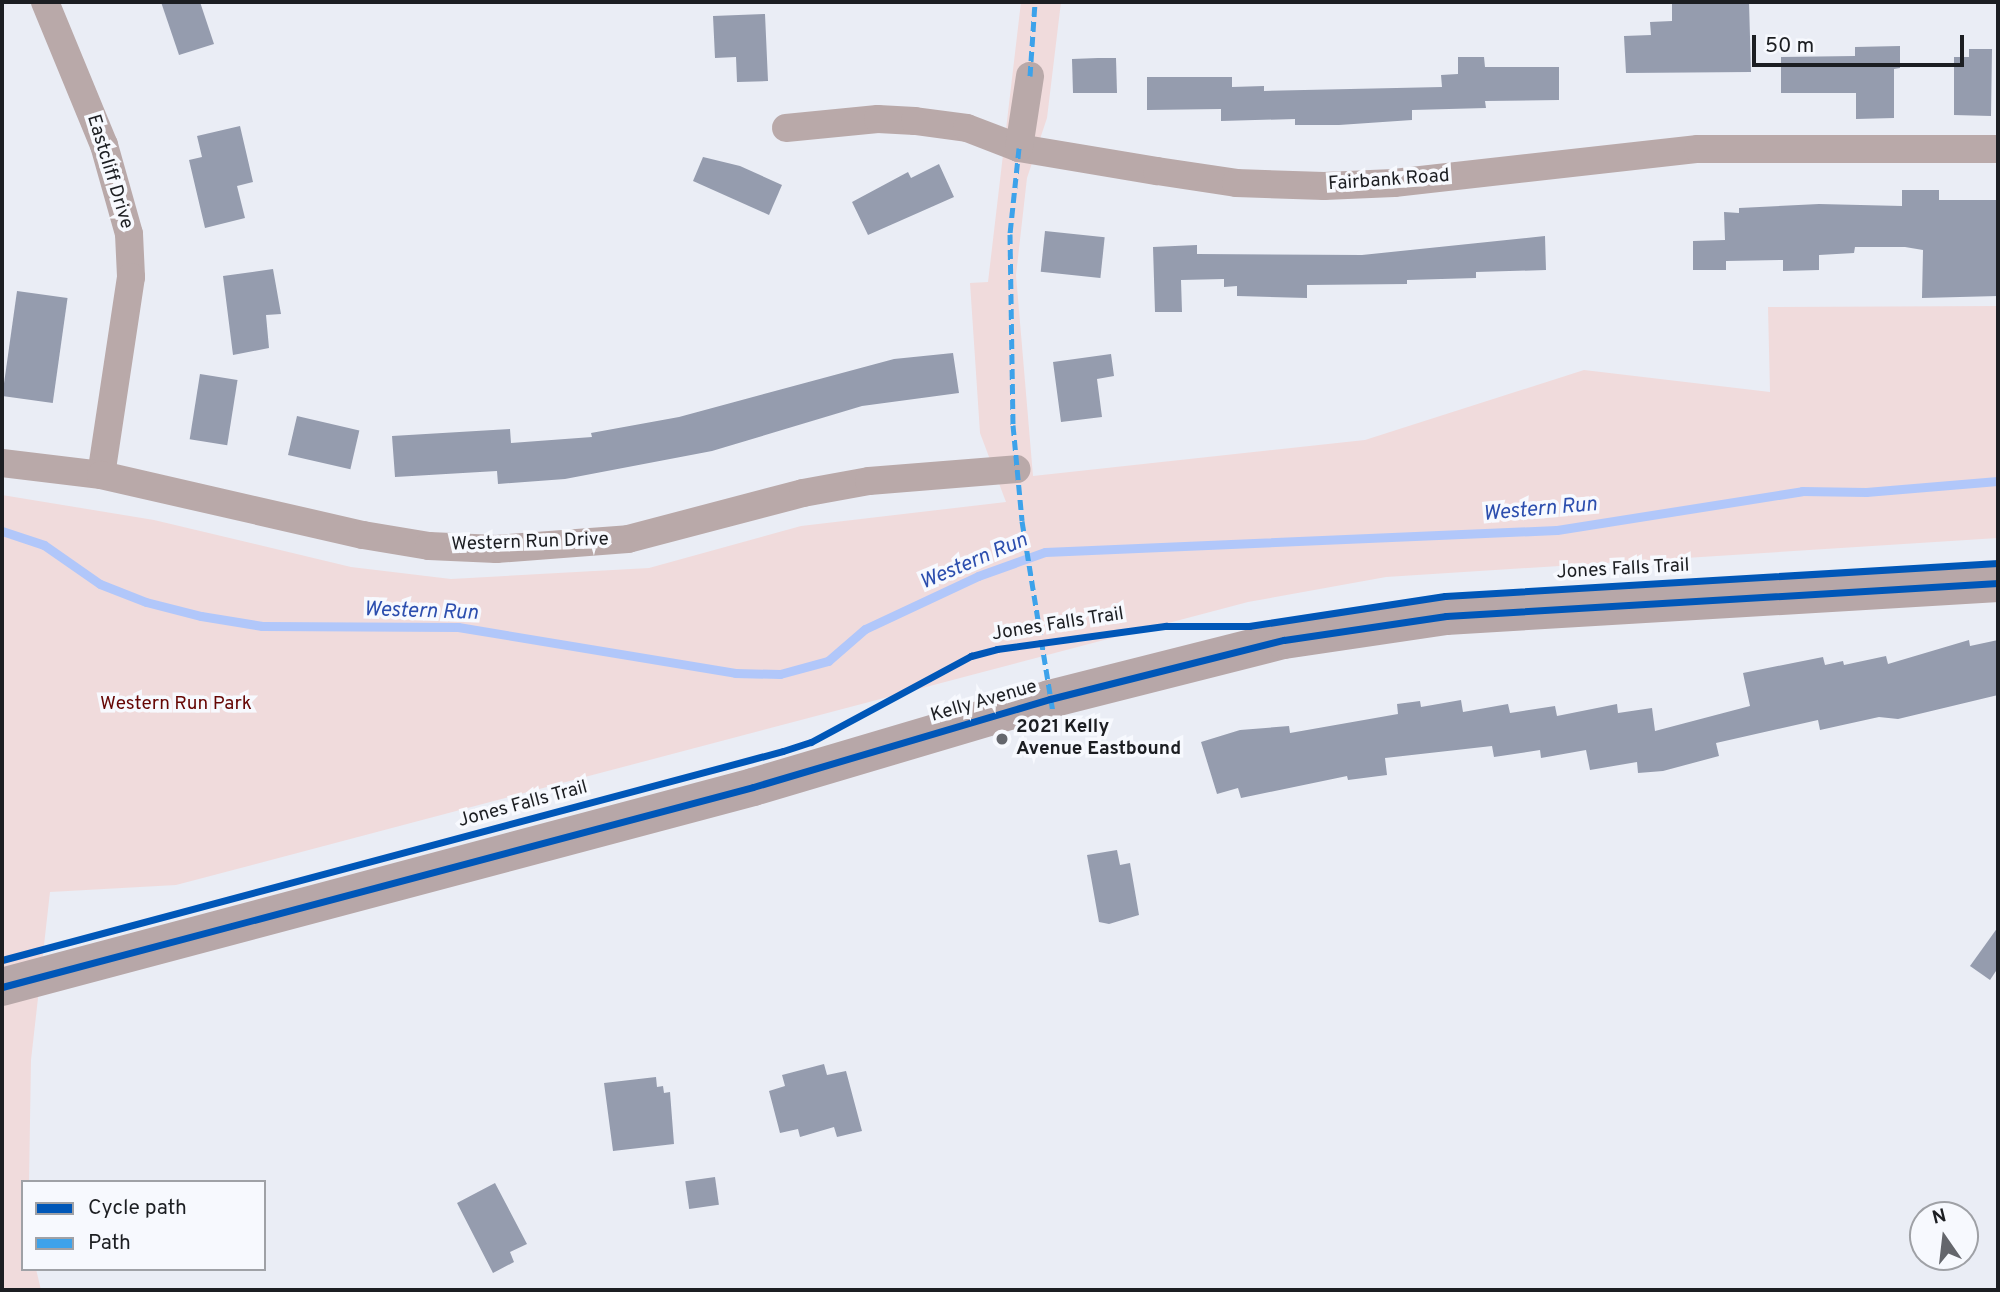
<!DOCTYPE html>
<html>
<head>
<meta charset="utf-8">
<style>
  body { margin:0 }
  #map { position:relative; width:2000px; height:1292px; overflow:hidden; background:#eaedf5; font-family:Overpass,sans-serif }
  div>[style] { position:absolute }
  .green>* { inset:0; background:#f0dbdc }
  .stream>* { height:9px; margin:-4.5px; padding:0 4.5px; transform-origin:4.5px; border-radius:4.5px; background:#b1c7fa }
  .building>* { inset:0; background:#959cae; transform-origin:0 0 }
  .street>* { height:28px; margin:-14px; padding:0 14px; transform-origin:14px; border-radius:14px; background:#b9a9a9 }
  .secondary>* { height:38px; margin:-19px; padding:0 19px; transform-origin:19px; border-radius:19px; background:#b7a7a8 }
  .quiet>* { height:5px; margin-top:-2.5px; transform-origin:0; background:repeating-linear-gradient(90deg,#3da2ea 0 10px,transparent 0 15px) }
  .cycleway>* { height:7px; margin:-3.5px; padding:0 3.5px; transform-origin:3.5px; border-radius:3.5px; background:#0057b8 }
  .dots>* { width:19px; height:19px; translate:-50% -50%; box-sizing:border-box; border:4px solid #f7f9fe; border-radius:50% }
  span { translate:-50% -50%; white-space:nowrap; text-align:center; line-height:1.15; -webkit-text-stroke:7px #f7f9fe; paint-order:stroke }
  .street-label { font-size:19px; color:#1c1e22 }
  .park-label { font-size:19px; color:#660604 }
  .poi-label { font-size:19px; color:#1c1e22; font-weight:700 }
  .left { translate:0 -50%; text-align:left }
  .water-label { font-size:21px; color:#2c4eae; font-style:italic }
  .frame { position:absolute; inset:0; border:4px solid #1c1e22; pointer-events:none }
  .legend { position:absolute; left:21px; top:1180px; width:245px; height:91px; box-sizing:border-box; background:#f7f9fe; border:2px solid #9fa1a6; margin:0; padding:9px 12px; list-style:none; font-size:21px; color:#1c1e22 }
  .legend li { display:flex; align-items:center; gap:14px; height:35px }
  .legend b { width:35px; border:2px solid #9fa1a6 }
  .north { position:absolute; left:1909px; top:1201px; width:70px; height:70px; box-sizing:border-box; background:#f7f9fe; border:2px solid #9fa1a6; border-radius:50%; rotate:346deg; font-size:19px; font-weight:700; line-height:28px; text-align:center; color:#1c1e22 }
  .north::after { content:''; display:block; margin:auto; width:24px; height:32px; background:#64666c; clip-path:polygon(50% 0,100% 100%,50% 72%,0 100%) }
  .scale { position:absolute; left:1752px; top:35px; width:212px; height:32px; box-sizing:border-box; border:4px solid #1c1e22; border-top:0; padding-left:9px; font-size:21px; line-height:24px; white-space:nowrap; color:#1c1e22; -webkit-text-stroke:5px #f7f9fe; paint-order:stroke }
</style>
</head>
<body>
<div id="map">
  <div class="green">
    <i style="clip-path:polygon(1021px 2px,1061px 2px,1047px 118px,1027px 178px,1016px 275px,1033px 476px,1365px 440px,1584px 370px,1770px 392px,1768px 307px,1998px 306px,1998px 538px,1386px 577px,1248px 602px,176px 885px,50px 892px,31px 1060px,29px 1182px,23px 1182px,23px 1269px,36px 1269px,41px 1290px,2px 1290px,2px 495px,154px 520px,351px 567px,451px 579px,649px 568px,801px 526px,1006px 502px,980px 433px,970px 283px,988px 282px)"></i>
  </div>
  <div class="stream">
    <i style="left:2px;top:531px;width:44px;rotate:18.4deg"></i>
    <i style="left:44px;top:545px;width:68px;rotate:34.9deg"></i>
    <i style="left:100px;top:584px;width:49px;rotate:21.4deg"></i>
    <i style="left:146px;top:602px;width:57px;rotate:14.3deg"></i>
    <i style="left:201px;top:616px;width:62px;rotate:9.3deg"></i>
    <i style="left:262px;top:626px;width:196px;rotate:0.3deg"></i>
    <i style="left:458px;top:627px;width:281px;rotate:9.4deg"></i>
    <i style="left:735px;top:673px;width:45px;rotate:1.3deg"></i>
    <i style="left:780px;top:674px;width:50px;rotate:-15.2deg"></i>
    <i style="left:828px;top:661px;width:49px;rotate:-40.9deg"></i>
    <i style="left:865px;top:629px;width:125px;rotate:-25.1deg"></i>
    <i style="left:978px;top:576px;width:71px;rotate:-19.7deg"></i>
    <i style="left:1045px;top:552px;width:512px;rotate:-2.46deg"></i>
    <i style="left:1557px;top:530px;width:248px;rotate:-9deg"></i>
    <i style="left:1802px;top:491px;width:64px;rotate:0.9deg"></i>
    <i style="left:1866px;top:492px;width:132px;rotate:-4.8deg"></i>
  </div>
  <div class="building">
    <i style="clip-path:polygon(161px 2px,200px 2px,214px 44px,179px 55px)"></i>
    <i style="clip-path:polygon(1672px 2px,1749px 2px,1751px 72px,1626px 73px,1624px 36px,1651px 35px,1650px 22px,1672px 21px)"></i>
    <i style="clip-path:polygon(765px 14px,768px 81px,737px 82px,736px 57px,715px 58px,713px 16px)"></i>
    <i style="clip-path:polygon(1900px 46px,1900px 68px,1894px 69px,1894px 118px,1856px 119px,1856px 93px,1781px 93px,1781px 57px,1855px 56px,1855px 47px)"></i>
    <i style="clip-path:polygon(1969px 49px,1992px 49px,1991px 116px,1954px 115px,1954px 57px,1969px 57px)"></i>
    <i style="clip-path:polygon(1458px 57px,1484px 57px,1485px 67px,1559px 67px,1559px 100px,1485px 101px,1486px 108px,1412px 110px,1412px 120px,1339px 125px,1295px 125px,1295px 119px,1221px 121px,1221px 109px,1147px 110px,1147px 77px,1232px 77px,1232px 87px,1264px 86px,1264px 91px,1442px 87px,1441px 75px,1458px 74px)"></i>
    <i style="clip-path:polygon(1098px 58px,1116px 58px,1117px 93px,1073px 93px,1072px 59px)"></i>
    <i style="clip-path:polygon(240px 126px,253px 182px,237px 186px,245px 218px,205px 228px,189px 160px,202px 157px,197px 136px)"></i>
    <i style="clip-path:polygon(703px 157px,740px 166px,782px 185px,769px 215px,693px 181px)"></i>
    <i style="clip-path:polygon(939px 164px,954px 197px,868px 235px,852px 202px,908px 172px,911px 178px)"></i>
    <i style="clip-path:polygon(1902px 190px,1939px 190px,1939px 200px,1996px 200px,1998px 296px,1922px 298px,1923px 250px,1905px 247px,1855px 247px,1854px 253px,1819px 255px,1819px 270px,1783px 271px,1783px 260px,1726px 261px,1726px 270px,1693px 270px,1693px 241px,1725px 240px,1724px 212px,1739px 213px,1739px 208px,1819px 204px,1902px 206px)"></i>
    <i style="left:1045px;top:231px;width:60px;height:41px;rotate:6deg"></i>
    <i style="clip-path:polygon(1545px 236px,1546px 270px,1476px 272px,1476px 278px,1407px 280px,1407px 284px,1307px 285px,1307px 298px,1237px 296px,1237px 286px,1224px 287px,1224px 279px,1181px 280px,1182px 312px,1155px 312px,1153px 247px,1197px 245px,1197px 254px,1362px 255px)"></i>
    <i style="clip-path:polygon(273px 269px,281px 314px,266px 315px,269px 348px,233px 355px,223px 276px)"></i>
    <i style="left:17px;top:291px;width:51px;height:106px;rotate:8deg"></i>
    <i style="clip-path:polygon(953px 353px,959px 393px,862px 406px,712px 451px,565px 479px,498px 484px,497px 471px,395px 477px,392px 436px,510px 429px,511px 443px,592px 437px,591px 433px,679px 417px,894px 359px)"></i>
    <i style="clip-path:polygon(1111px 354px,1114px 376px,1097px 379px,1102px 417px,1061px 422px,1053px 362px)"></i>
    <i style="left:200px;top:374px;width:38px;height:66px;rotate:9deg"></i>
    <i style="left:297px;top:416px;width:64px;height:40px;rotate:13deg"></i>
    <i style="clip-path:polygon(1969px 640px,1970px 646px,1998px 640px,1998px 695px,1898px 719px,1879px 717px,1820px 730px,1818px 720px,1716px 743px,1719px 756px,1663px 771px,1638px 773px,1637px 762px,1590px 770px,1586px 750px,1541px 758px,1540px 750px,1494px 757px,1492px 746px,1385px 758px,1387px 775px,1348px 780px,1347px 776px,1241px 798px,1238px 788px,1217px 794px,1201px 742px,1240px 730px,1289px 726px,1290px 733px,1398px 714px,1397px 704px,1420px 701px,1421px 707px,1461px 700px,1463px 712px,1508px 704px,1510px 713px,1555px 706px,1557px 716px,1617px 704px,1618px 713px,1652px 708px,1655px 731px,1750px 706px,1743px 673px,1823px 657px,1825px 665px,1843px 661px,1844px 665px,1886px 656px,1888px 664px)"></i>
    <i style="clip-path:polygon(1117px 850px,1120px 865px,1130px 863px,1139px 915px,1109px 924px,1099px 922px,1087px 855px)"></i>
    <i style="clip-path:polygon(1998px 927px,1998px 968px,1990px 980px,1970px 966px)"></i>
    <i style="clip-path:polygon(824px 1064px,827px 1075px,846px 1071px,862px 1131px,837px 1137px,834px 1127px,800px 1137px,798px 1129px,780px 1133px,769px 1091px,785px 1086px,782px 1075px)"></i>
    <i style="clip-path:polygon(656px 1077px,657px 1087px,663px 1086px,664px 1093px,670px 1092px,674px 1144px,613px 1151px,604px 1083px)"></i>
    <i style="left:715px;top:1177px;width:28px;height:30px;rotate:82deg"></i>
    <i style="clip-path:polygon(495px 1183px,527px 1244px,510px 1252px,514px 1262px,493px 1273px,457px 1203px)"></i>
  </div>
  <div class="street">
    <i style="left:45px;top:2px;width:155px;rotate:67.6deg"></i>
    <i style="left:104px;top:145px;width:92px;rotate:74.3deg"></i>
    <i style="left:129px;top:234px;width:43px;rotate:87.3deg"></i>
    <i style="left:131px;top:277px;width:200px;rotate:98.6deg"></i>
    <i style="left:786px;top:128px;width:92px;rotate:-5.6deg"></i>
    <i style="left:878px;top:119px;width:37px;rotate:3deg"></i>
    <i style="left:915px;top:121px;width:52px;rotate:7.7deg"></i>
    <i style="left:967px;top:128px;width:56px;rotate:21deg"></i>
    <i style="left:1019px;top:148px;width:140px;rotate:9.5deg"></i>
    <i style="left:1157px;top:171px;width:80px;rotate:8.6deg"></i>
    <i style="left:1236px;top:183px;width:88px;rotate:2deg"></i>
    <i style="left:1324px;top:186px;width:70px;rotate:-2.5deg"></i>
    <i style="left:1394px;top:183px;width:306px;rotate:-6.4deg"></i>
    <i style="left:1698px;top:149px;width:300px"></i>
    <i style="left:1019px;top:148px;width:73px;rotate:-81.3deg"></i>
    <i style="left:2px;top:463px;width:100px;rotate:6.9deg"></i>
    <i style="left:101px;top:475px;width:269px;rotate:12.9deg"></i>
    <i style="left:363px;top:535px;width:67px;rotate:9.5deg"></i>
    <i style="left:429px;top:546px;width:67px;rotate:2.6deg"></i>
    <i style="left:496px;top:549px;width:132px;rotate:-4.3deg"></i>
    <i style="left:628px;top:539px;width:181px;rotate:-14.7deg"></i>
    <i style="left:803px;top:493px;width:67px;rotate:-10.3deg"></i>
    <i style="left:869px;top:481px;width:148px;rotate:-4.6deg"></i>
  </div>
  <div class="secondary">
    <i style="left:2px;top:987px;width:777px;rotate:-14.91deg"></i>
    <i style="left:753px;top:787px;width:310px;rotate:-16.5deg"></i>
    <i style="left:1050px;top:699px;width:241px;rotate:-14.2deg"></i>
    <i style="left:1284px;top:640px;width:164px;rotate:-8.4deg"></i>
    <i style="left:1446px;top:616px;width:553px;rotate:-3.42deg"></i>
  </div>
  <div class="quiet">
    <i style="left:1030px;top:76px;width:74px;rotate:-86.1deg"></i>
    <i style="left:1019px;top:148px;width:86px;rotate:96deg"></i>
    <i style="left:1010px;top:234px;width:191px;rotate:89.1deg"></i>
    <i style="left:1013px;top:425px;width:96px;rotate:84.6deg"></i>
    <i style="left:1022px;top:521px;width:193px;rotate:80.8deg"></i>
  </div>
  <div class="cycleway">
    <i style="left:2px;top:960px;width:808px;rotate:-14.98deg"></i>
    <i style="left:783px;top:751px;width:29px;rotate:-18deg"></i>
    <i style="left:811px;top:742px;width:182px;rotate:-28.3deg"></i>
    <i style="left:971px;top:656px;width:27px;rotate:-15deg"></i>
    <i style="left:997px;top:649px;width:171px;rotate:-7.8deg"></i>
    <i style="left:1166px;top:626px;width:83px"></i>
    <i style="left:1249px;top:626px;width:198px;rotate:-8.7deg"></i>
    <i style="left:1445px;top:596px;width:554px;rotate:-3.42deg"></i>
    <i style="left:2px;top:987px;width:777px;rotate:-14.91deg"></i>
    <i style="left:753px;top:787px;width:310px;rotate:-16.5deg"></i>
    <i style="left:1050px;top:699px;width:241px;rotate:-14.2deg"></i>
    <i style="left:1284px;top:640px;width:164px;rotate:-8.4deg"></i>
    <i style="left:1446px;top:616px;width:553px;rotate:-3.42deg"></i>
  </div>
  <div class="dots">
    <i style="left:1002px;top:739px;background:#64666c"></i>
  </div>
  <div class="street-label">
    <span style="left:109px;top:172px;rotate:73deg">Eastcliff Drive</span>
    <span style="left:1389px;top:181px;rotate:-4deg">Fairbank Road</span>
    <span style="left:530px;top:543px;rotate:-2deg">Western Run Drive</span>
    <span style="left:1623px;top:570px;rotate:-3deg">Jones Falls Trail</span>
    <span style="left:1058px;top:625px;rotate:-9deg">Jones Falls Trail</span>
    <span style="left:984px;top:702px;rotate:-16deg">Kelly Avenue</span>
    <span style="left:523px;top:805px;rotate:-15deg">Jones Falls Trail</span>
  </div>
  <div class="park-label">
    <span style="left:176px;top:705px">Western Run Park</span>
  </div>
  <div class="poi-label">
    <span class="left" style="left:1016px;top:739px">2021 Kelly<br>Avenue Eastbound</span>
  </div>
  <div class="water-label">
    <span style="left:1540px;top:510px;rotate:-5deg">Western Run</span>
    <span style="left:974px;top:562px;rotate:-23deg">Western Run</span>
    <span style="left:421px;top:612px;rotate:2deg">Western Run</span>
  </div>
  <div class="frame"></div>
  <ul class="legend">
  <li><b style="height:9px;background:#0057b8"></b>Cycle path</li>
  <li><b style="height:9px;background:#3da2ea"></b>Path</li>
  </ul>
  <div class="north">N</div>
  <div class="scale">50 m</div>
</div>
</body>
</html>
